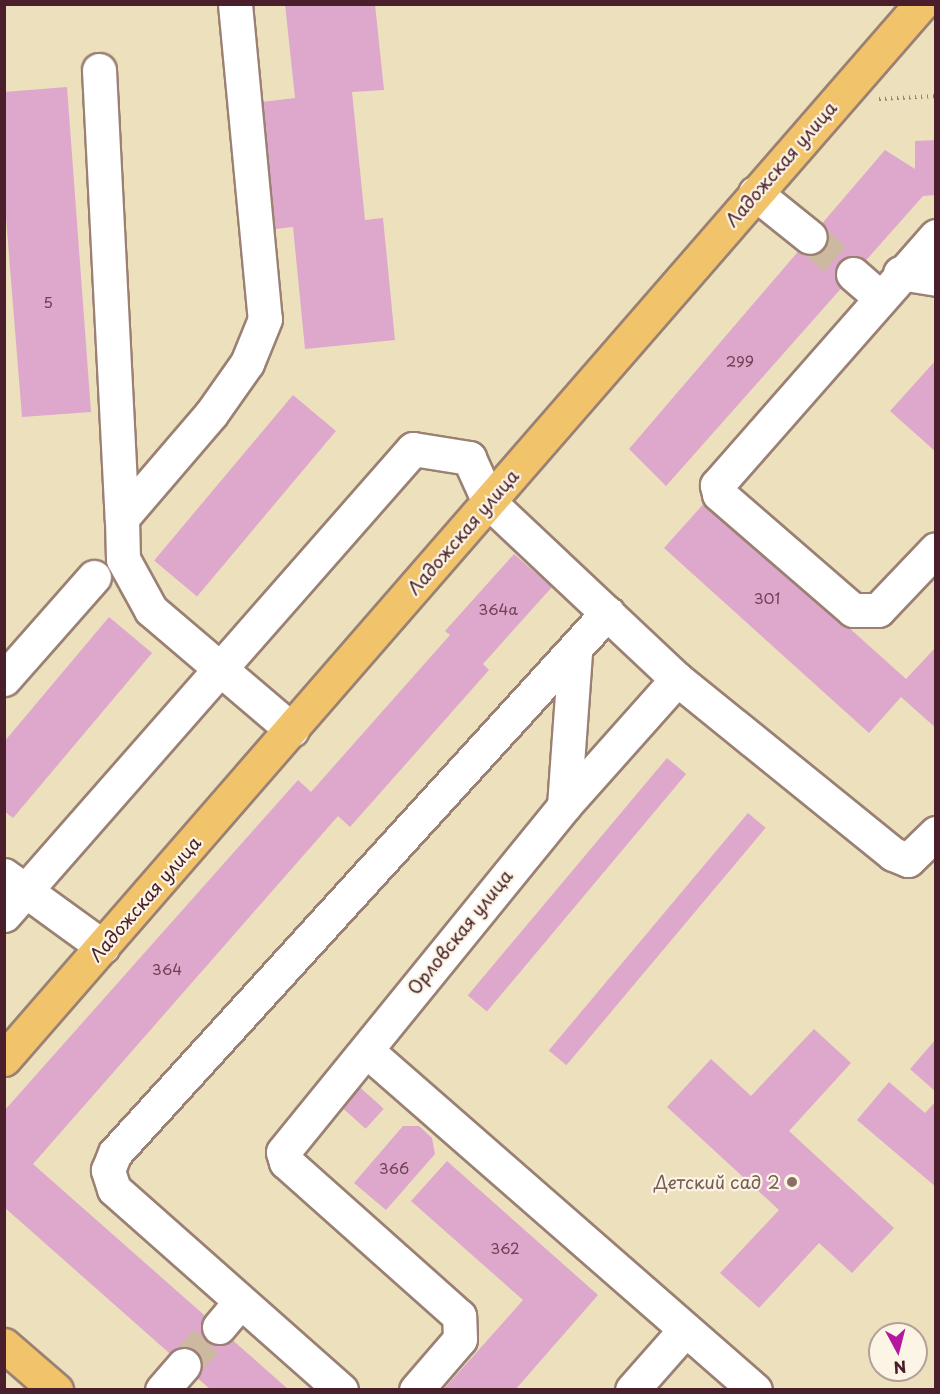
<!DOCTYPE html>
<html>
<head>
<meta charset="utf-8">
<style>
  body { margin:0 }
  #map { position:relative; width:940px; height:1394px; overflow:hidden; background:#ece0bd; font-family:"Playpen Sans",sans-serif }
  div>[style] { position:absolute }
  .building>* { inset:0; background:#dda8cc; transform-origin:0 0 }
  .minor-tunnel>* { height:33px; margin-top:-16.5px; transform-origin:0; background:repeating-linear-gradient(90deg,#ccb9a0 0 33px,transparent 0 49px) }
  .path>* { height:4px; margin-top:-2px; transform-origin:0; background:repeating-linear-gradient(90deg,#9b8074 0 1.5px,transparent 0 6px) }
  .roads { filter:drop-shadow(2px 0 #9b8074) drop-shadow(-2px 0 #9b8074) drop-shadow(0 2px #9b8074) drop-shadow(0 -2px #9b8074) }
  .minor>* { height:33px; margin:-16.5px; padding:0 16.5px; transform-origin:16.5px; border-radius:16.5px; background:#fff }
  .major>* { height:33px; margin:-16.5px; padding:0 16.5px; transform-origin:16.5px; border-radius:16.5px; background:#f1c36a }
  .dots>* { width:16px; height:16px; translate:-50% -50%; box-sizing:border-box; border:3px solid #fcf5e5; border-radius:50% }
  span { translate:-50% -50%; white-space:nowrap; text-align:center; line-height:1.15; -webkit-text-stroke:4.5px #fcf5e5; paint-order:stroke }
  .number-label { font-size:15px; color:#6f4153 }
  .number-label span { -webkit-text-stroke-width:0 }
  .street-label { font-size:18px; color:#4a1f2b }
  .education-label { font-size:18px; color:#785e54 }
  .right { translate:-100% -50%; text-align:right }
  .frame { position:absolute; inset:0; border:6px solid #4a1f2b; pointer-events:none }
  .north { position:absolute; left:868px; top:1322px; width:60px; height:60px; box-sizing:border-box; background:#fcf5e5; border:2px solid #b59f9b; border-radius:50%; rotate:173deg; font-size:16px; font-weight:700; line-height:24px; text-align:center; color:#4a1f2b }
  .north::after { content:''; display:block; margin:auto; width:21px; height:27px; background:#b5179e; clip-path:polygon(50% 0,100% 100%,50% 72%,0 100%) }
</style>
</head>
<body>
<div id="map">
  <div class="building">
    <i style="clip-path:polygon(285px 4px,375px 4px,384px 90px,352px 92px,365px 220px,383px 218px,395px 340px,305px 349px,293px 227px,275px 229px,262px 102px,295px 98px)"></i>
    <i style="clip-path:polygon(67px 87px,91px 412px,22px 417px,4px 193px,4px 92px)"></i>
    <i style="clip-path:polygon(936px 140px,936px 195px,923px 196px,666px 486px,629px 449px,885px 150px,915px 169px,915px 141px)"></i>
    <i style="clip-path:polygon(936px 360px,936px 452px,890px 411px)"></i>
    <i style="left:293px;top:395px;width:56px;height:216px;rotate:40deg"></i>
    <i style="clip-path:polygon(707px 500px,906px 679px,936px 647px,936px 728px,901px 697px,869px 733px,664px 548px)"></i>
    <i style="clip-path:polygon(514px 554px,552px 587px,483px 664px,489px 670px,350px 827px,338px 816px,33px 1164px,289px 1390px,211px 1390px,4px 1207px,4px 1111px,298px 780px,311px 792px,450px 635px,445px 631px)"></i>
    <i style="clip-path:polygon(109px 617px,152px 653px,13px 818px,4px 811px,4px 742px)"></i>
    <i style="left:667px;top:758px;width:25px;height:310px;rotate:40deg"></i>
    <i style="left:748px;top:813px;width:23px;height:310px;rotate:40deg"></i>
    <i style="clip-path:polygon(814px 1029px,851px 1063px,789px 1131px,894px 1228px,852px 1273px,819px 1243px,759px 1308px,720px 1273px,779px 1210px,667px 1107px,711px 1059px,751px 1096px)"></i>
    <i style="clip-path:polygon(936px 1039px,936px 1092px,910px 1069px)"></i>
    <i style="left:354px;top:1082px;width:40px;height:27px;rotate:42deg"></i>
    <i style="clip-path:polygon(889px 1082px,925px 1113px,936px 1101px,936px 1187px,857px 1120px)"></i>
    <i style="clip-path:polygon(403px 1126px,419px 1126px,432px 1138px,435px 1154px,386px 1210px,354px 1183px)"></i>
    <i style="clip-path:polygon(447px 1161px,598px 1295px,515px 1390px,443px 1390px,523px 1300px,411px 1201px)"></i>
  </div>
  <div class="minor-tunnel">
    <i style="left:810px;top:237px;width:57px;rotate:40.7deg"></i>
    <i style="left:184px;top:1365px;width:52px;rotate:-47.4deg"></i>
  </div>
  <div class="path">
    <i style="left:879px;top:99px;width:57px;rotate:-3deg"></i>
  </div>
  <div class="roads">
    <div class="minor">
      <i style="left:235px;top:4px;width:316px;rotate:84.6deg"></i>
      <i style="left:265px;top:319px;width:48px;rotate:112.2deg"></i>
      <i style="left:247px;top:363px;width:62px;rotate:125.2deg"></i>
      <i style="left:211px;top:414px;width:137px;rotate:130.6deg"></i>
      <i style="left:122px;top:518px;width:41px;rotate:88.6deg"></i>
      <i style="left:123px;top:559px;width:58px;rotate:61.2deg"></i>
      <i style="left:151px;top:610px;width:185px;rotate:40.4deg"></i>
      <i style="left:99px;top:70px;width:449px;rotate:87.1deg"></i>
      <i style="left:755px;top:193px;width:70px;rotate:38.7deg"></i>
      <i style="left:936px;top:236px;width:332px;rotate:131.3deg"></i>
      <i style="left:717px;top:485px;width:9px;rotate:77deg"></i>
      <i style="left:719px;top:494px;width:177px;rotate:40.9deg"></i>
      <i style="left:853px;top:610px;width:25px"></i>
      <i style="left:878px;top:610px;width:84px;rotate:-46.4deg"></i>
      <i style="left:900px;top:273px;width:36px;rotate:9deg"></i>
      <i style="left:853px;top:274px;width:33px;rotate:41deg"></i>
      <i style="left:4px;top:679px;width:136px;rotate:-48.6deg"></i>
      <i style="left:564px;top:806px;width:152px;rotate:-85.9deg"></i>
      <i style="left:4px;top:875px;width:122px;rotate:36deg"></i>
      <i style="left:4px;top:915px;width:620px;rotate:-48.73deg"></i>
      <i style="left:413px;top:449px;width:57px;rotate:9.1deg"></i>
      <i style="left:469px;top:458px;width:48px;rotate:65.6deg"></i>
      <i style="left:489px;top:502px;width:258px;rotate:43.3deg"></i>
      <i style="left:367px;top:1051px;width:515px;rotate:41.14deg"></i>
      <i style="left:219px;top:1327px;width:31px;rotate:-50deg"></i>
      <i style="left:162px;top:1390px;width:33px;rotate:-49deg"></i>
      <i style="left:341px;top:1390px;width:303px;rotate:-138.5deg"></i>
      <i style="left:114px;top:1189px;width:20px;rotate:-108deg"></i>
      <i style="left:108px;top:1170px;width:18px;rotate:-68deg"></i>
      <i style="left:115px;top:1153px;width:731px;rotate:-47.66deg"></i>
      <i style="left:416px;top:1390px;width:67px;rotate:-49.2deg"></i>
      <i style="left:460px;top:1339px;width:23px;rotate:-92deg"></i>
      <i style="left:459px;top:1316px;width:232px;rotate:-138.3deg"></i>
      <i style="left:286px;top:1162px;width:10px;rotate:-107deg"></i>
      <i style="left:283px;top:1152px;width:446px;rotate:-50.9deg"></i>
      <i style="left:564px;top:806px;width:170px;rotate:-48.3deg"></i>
      <i style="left:677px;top:679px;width:278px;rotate:39deg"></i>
      <i style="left:893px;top:854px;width:16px;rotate:22deg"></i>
      <i style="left:908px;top:860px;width:39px;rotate:-44deg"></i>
      <i style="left:632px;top:1390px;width:79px;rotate:-48.6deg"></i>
    </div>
    <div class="major">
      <i style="left:4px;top:1059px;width:1398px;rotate:-49deg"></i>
      <i style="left:4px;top:1345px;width:69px;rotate:40.9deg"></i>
    </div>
  </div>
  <div class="dots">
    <i style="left:792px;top:1182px;background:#8d6e63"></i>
  </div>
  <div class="number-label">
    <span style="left:48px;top:302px">5</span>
    <span style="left:740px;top:361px">299</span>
    <span style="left:767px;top:598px">301</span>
    <span style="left:498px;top:609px">364а</span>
    <span style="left:167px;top:969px">364</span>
    <span style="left:394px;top:1168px">366</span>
    <span style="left:505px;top:1248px">362</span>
  </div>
  <div class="street-label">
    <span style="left:781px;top:164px;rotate:-49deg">Ладожская улица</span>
    <span style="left:463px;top:532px;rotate:-49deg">Ладожская улица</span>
    <span style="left:145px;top:899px;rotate:-49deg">Ладожская улица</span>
    <span style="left:460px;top:932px;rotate:-51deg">Орловская улица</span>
  </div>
  <div class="education-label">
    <span class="right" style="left:780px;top:1182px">Детский сад 2</span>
  </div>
  <div class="frame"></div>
  <div class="north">N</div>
</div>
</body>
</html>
